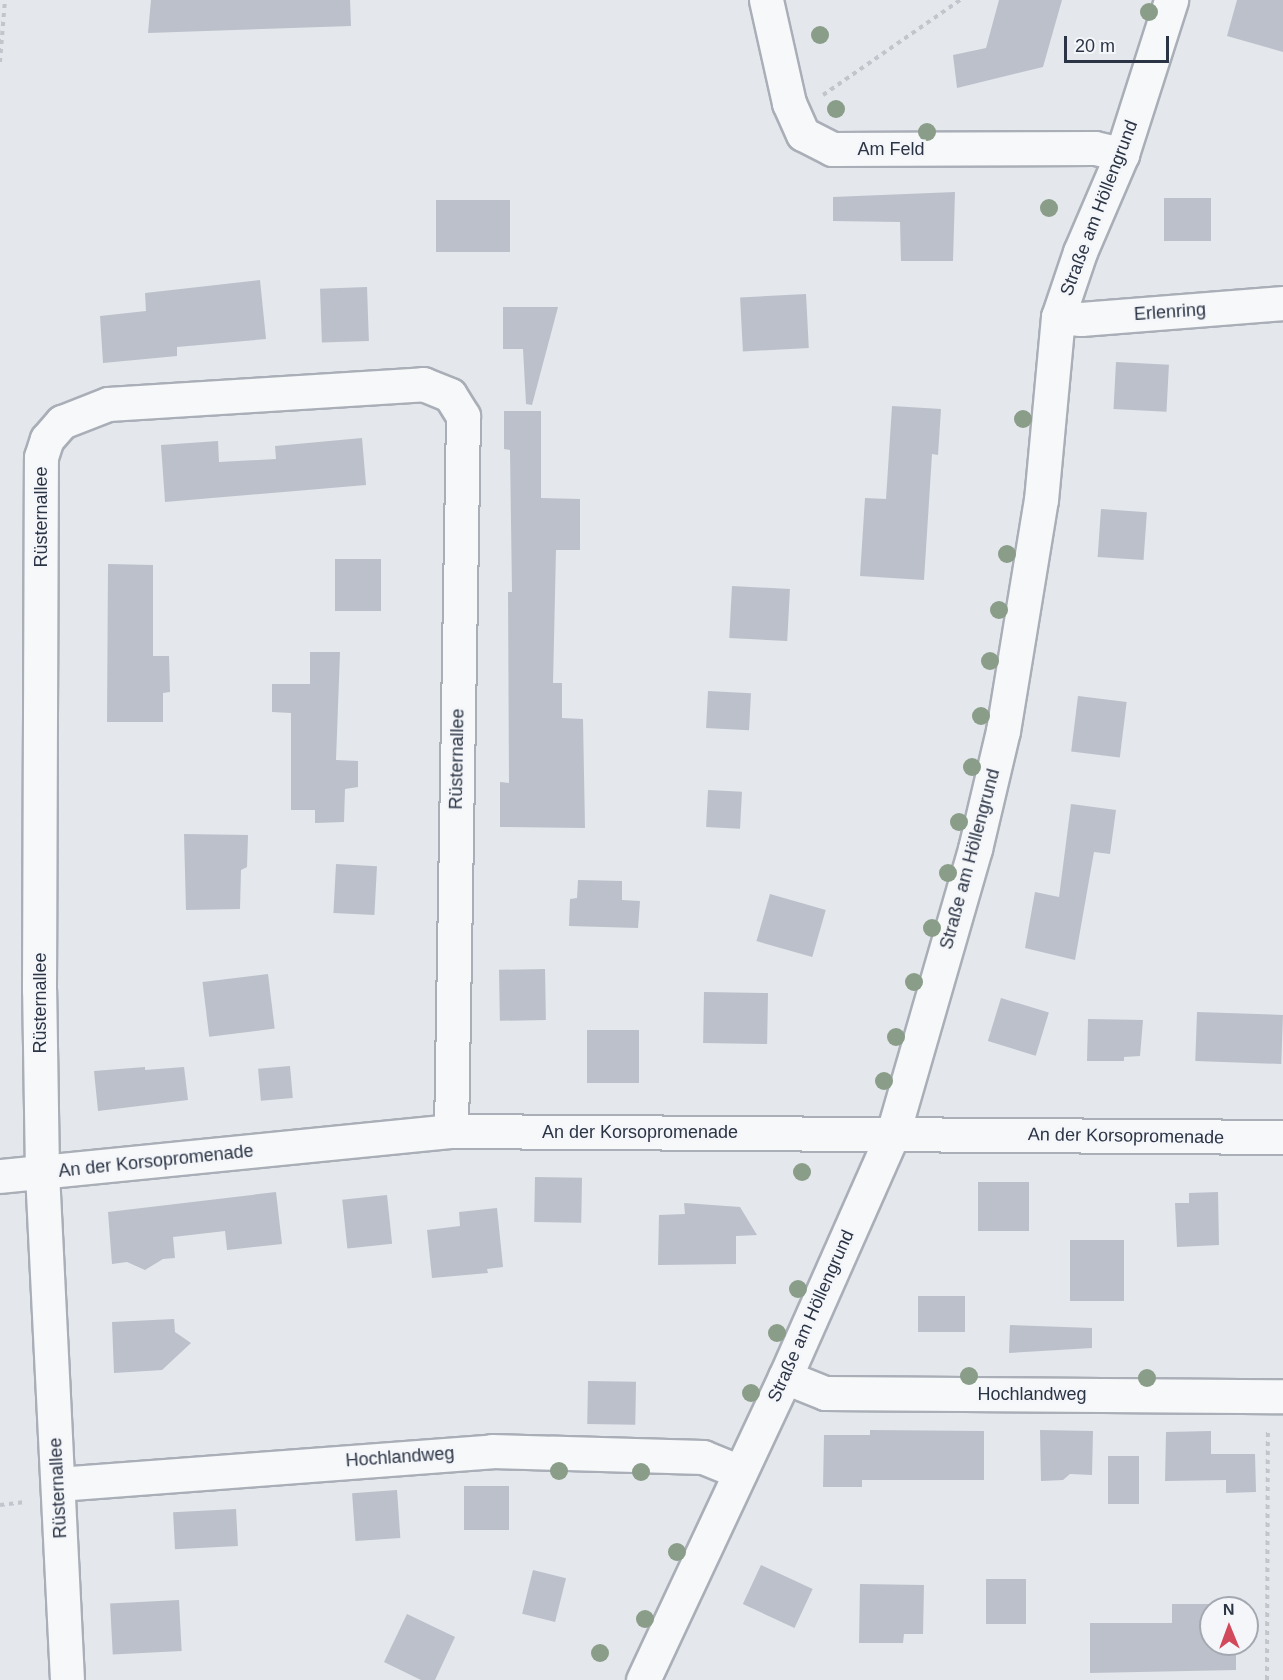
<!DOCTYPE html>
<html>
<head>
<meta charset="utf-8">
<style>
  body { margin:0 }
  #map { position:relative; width:1283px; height:1680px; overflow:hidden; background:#e4e7ec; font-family:Helvetica,sans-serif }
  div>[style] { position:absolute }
  .building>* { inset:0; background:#bbc0ca; transform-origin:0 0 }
  .path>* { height:4px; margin-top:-2px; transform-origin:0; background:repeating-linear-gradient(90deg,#c2c5cb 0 4.5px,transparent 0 9px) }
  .roads { filter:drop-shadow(2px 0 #a9aeb7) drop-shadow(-2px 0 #a9aeb7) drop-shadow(0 2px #a9aeb7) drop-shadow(0 -2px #a9aeb7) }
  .street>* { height:33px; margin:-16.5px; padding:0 16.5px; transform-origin:16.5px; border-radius:16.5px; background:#f7f8fa }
  .trees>* { width:18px; height:18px; margin:-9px; border-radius:50%; background:#899d89 }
  span { translate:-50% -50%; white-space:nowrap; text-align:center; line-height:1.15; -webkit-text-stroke:5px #f4f6f9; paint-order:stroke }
  .street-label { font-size:18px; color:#2b3445 }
  .north { position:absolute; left:1199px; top:1596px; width:60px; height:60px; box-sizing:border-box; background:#f4f6f9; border:2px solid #a4a8b1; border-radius:50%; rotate:359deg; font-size:16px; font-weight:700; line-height:24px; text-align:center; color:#2b3445 }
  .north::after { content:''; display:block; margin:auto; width:21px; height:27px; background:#d1495b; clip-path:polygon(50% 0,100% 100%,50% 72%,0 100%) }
  .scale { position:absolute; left:1064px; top:36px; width:105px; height:27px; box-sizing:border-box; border:3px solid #2b3445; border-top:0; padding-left:8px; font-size:18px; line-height:21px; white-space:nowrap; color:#2b3445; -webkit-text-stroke:4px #f4f6f9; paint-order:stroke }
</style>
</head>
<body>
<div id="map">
  <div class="building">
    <i style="clip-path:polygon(151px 0,350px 0,351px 26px,148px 33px)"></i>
    <i style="clip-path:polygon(999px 0,1062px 0,1043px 67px,957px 88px,953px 55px,986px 48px)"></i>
    <i style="clip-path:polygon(1237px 0,1283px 0,1283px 52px,1227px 36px)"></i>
    <i style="clip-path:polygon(955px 192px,953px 261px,901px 261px,900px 222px,833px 221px,833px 197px)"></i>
    <i style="left:1211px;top:198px;width:43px;height:47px;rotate:90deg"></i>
    <i style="left:436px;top:200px;width:74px;height:52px"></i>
    <i style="clip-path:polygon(260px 280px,266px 339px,177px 347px,177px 356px,103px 363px,100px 316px,146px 311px,145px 293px)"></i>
    <i style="left:367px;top:287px;width:54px;height:47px;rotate:88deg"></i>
    <i style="left:806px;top:294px;width:54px;height:66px;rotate:87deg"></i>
    <i style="clip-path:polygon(503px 307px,558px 307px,532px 405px,526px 404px,523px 349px,503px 349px)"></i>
    <i style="left:1116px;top:362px;width:53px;height:47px;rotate:3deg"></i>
    <i style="clip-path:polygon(892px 406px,941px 409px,938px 455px,932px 454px,924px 580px,860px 576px,865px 498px,886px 499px)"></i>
    <i style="clip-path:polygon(504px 411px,541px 411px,541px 498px,580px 499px,580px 550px,556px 550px,553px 683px,562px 683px,562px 718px,583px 719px,585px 828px,500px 827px,500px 782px,509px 783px,508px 592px,512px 592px,510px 450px,504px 449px)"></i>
    <i style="clip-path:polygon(362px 438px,366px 485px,165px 502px,161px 445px,218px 441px,219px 462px,276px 459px,275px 446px)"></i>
    <i style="left:1101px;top:509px;width:46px;height:48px;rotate:4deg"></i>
    <i style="left:335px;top:559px;width:46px;height:52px"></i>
    <i style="clip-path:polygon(108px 564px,153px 565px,153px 656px,169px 656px,170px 692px,163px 693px,163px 722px,107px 722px)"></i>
    <i style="left:732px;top:586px;width:58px;height:52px;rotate:3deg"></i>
    <i style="clip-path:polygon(310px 652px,340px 652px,336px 760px,358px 761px,358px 787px,345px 789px,344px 822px,315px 823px,315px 810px,291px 810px,291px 713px,272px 712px,272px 684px,310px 684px)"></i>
    <i style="left:708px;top:691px;width:43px;height:37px;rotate:3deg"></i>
    <i style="left:1078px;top:696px;width:49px;height:56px;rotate:7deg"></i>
    <i style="left:708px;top:790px;width:34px;height:37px;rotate:3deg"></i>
    <i style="clip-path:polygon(1071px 804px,1116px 810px,1110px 854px,1094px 852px,1075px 960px,1025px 948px,1035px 892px,1059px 897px)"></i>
    <i style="clip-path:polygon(184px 834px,248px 835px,247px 867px,241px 870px,240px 909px,186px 910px)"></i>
    <i style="left:336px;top:864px;width:41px;height:49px;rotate:3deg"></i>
    <i style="clip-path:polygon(578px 880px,622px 881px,622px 900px,640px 901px,638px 928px,569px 926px,570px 899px,577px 898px)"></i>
    <i style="left:770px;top:894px;width:58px;height:49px;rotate:16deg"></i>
    <i style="left:545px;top:969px;width:51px;height:46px;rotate:89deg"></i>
    <i style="left:268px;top:974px;width:55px;height:66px;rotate:83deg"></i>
    <i style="left:704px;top:992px;width:64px;height:51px;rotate:1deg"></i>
    <i style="left:1001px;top:998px;width:50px;height:45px;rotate:17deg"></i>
    <i style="left:1197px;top:1012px;width:86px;height:49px;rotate:2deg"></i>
    <i style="clip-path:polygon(1088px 1019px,1143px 1020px,1140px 1056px,1124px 1057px,1124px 1061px,1087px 1061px)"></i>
    <i style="left:587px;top:1030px;width:52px;height:53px"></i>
    <i style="left:290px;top:1066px;width:32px;height:32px;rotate:85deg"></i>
    <i style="clip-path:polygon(145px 1067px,145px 1070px,184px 1067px,188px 1100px,98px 1111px,94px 1071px)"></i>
    <i style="left:535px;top:1177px;width:47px;height:45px;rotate:1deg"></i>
    <i style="left:978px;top:1182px;width:51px;height:49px"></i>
    <i style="clip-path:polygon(276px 1192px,282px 1244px,227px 1250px,225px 1231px,173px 1237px,175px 1258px,163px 1259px,145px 1270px,127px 1262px,112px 1264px,108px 1212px)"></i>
    <i style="clip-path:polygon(1218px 1192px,1219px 1245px,1177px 1247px,1175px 1203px,1189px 1203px,1189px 1193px)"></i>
    <i style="left:387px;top:1195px;width:49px;height:45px;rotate:84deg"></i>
    <i style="clip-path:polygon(684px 1203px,740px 1207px,757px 1235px,736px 1236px,736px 1264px,658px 1265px,659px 1215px,685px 1214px)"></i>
    <i style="clip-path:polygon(497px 1208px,503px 1267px,487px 1269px,488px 1273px,432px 1278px,427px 1230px,460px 1226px,459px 1212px)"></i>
    <i style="left:1070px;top:1240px;width:54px;height:61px"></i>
    <i style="left:918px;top:1296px;width:47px;height:36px"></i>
    <i style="clip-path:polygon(174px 1319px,175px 1332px,191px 1343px,162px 1370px,114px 1373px,112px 1322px)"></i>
    <i style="clip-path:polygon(1010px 1325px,1092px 1328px,1092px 1348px,1009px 1353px)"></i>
    <i style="left:588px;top:1381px;width:48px;height:43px;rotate:1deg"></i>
    <i style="clip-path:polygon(870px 1430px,984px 1431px,984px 1480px,862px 1480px,862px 1487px,823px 1487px,824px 1435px,870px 1435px)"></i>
    <i style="clip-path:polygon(1040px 1430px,1093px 1431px,1092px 1475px,1070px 1474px,1063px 1480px,1041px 1481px)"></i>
    <i style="clip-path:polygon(1211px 1431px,1211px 1454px,1255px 1454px,1256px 1492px,1226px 1493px,1226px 1480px,1165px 1481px,1166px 1432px)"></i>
    <i style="left:1108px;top:1456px;width:31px;height:48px"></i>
    <i style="left:464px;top:1486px;width:45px;height:44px"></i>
    <i style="left:397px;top:1490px;width:48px;height:45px;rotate:86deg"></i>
    <i style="left:236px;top:1509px;width:37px;height:63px;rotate:87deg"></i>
    <i style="left:761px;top:1565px;width:57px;height:43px;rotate:25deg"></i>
    <i style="left:533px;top:1570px;width:34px;height:45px;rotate:14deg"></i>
    <i style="left:1026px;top:1579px;width:45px;height:40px;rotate:90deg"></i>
    <i style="clip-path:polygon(860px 1584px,924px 1585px,923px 1634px,904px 1634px,903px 1643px,859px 1643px)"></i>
    <i style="left:179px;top:1600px;width:51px;height:69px;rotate:87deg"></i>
    <i style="clip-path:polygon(1172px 1604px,1236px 1604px,1236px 1608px,1211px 1608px,1211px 1644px,1236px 1644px,1236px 1670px,1090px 1673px,1090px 1623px,1172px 1623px)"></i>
    <i style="clip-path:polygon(407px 1614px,455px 1637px,435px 1680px,421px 1680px,384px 1662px)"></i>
  </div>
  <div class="path">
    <i style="left:0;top:62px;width:62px;rotate:-85.4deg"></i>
    <i style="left:823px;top:95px;width:167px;rotate:-34.7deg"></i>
    <i style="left:0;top:1505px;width:23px;rotate:-7deg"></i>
    <i style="left:1267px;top:1680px;width:250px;rotate:-89.8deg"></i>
  </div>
  <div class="roads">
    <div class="street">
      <i style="left:766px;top:0;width:106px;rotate:77.4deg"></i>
      <i style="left:789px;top:103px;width:34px;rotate:66deg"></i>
      <i style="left:803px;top:134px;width:33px;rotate:27deg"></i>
      <i style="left:832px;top:149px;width:263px;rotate:-0.2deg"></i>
      <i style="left:1095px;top:148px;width:28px;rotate:13deg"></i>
      <i style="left:1058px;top:317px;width:23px;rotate:5deg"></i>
      <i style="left:1081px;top:319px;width:203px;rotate:-4.5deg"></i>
      <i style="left:0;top:1176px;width:453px;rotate:-5.7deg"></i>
      <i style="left:451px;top:1131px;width:832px;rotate:0.41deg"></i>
      <i style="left:785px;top:1377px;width:43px;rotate:21.8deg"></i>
      <i style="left:825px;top:1393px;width:458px;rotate:0.4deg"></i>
      <i style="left:58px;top:1484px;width:435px;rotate:-4.3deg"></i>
      <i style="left:492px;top:1451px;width:211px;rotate:1.6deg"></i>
      <i style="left:703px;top:1457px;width:40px;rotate:22deg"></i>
      <i style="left:67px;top:1680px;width:508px;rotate:-92.82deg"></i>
      <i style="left:42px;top:1173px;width:183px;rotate:-90.9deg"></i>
      <i style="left:39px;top:990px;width:533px;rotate:-89.79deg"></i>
      <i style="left:41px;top:457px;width:19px;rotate:-72deg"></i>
      <i style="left:47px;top:439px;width:23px;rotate:-49deg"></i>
      <i style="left:62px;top:422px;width:49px;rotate:-21.4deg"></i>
      <i style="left:108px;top:404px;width:316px;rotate:-3.6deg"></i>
      <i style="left:423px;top:384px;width:29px;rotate:22deg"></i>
      <i style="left:450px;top:395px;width:25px;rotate:58deg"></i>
      <i style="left:463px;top:416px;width:715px;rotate:90.96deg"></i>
      <i style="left:643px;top:1680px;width:335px;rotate:-64.9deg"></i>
      <i style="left:785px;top:1377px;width:267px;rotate:-66.1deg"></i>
      <i style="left:893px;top:1133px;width:296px;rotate:-73.9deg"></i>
      <i style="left:975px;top:849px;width:121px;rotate:-76.7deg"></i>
      <i style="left:1003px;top:731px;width:234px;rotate:-80.7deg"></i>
      <i style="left:1041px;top:500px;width:184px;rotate:-84.7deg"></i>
      <i style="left:1058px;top:317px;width:69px;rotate:-71.3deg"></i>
      <i style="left:1080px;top:252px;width:107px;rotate:-66.8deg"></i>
      <i style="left:1122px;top:154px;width:162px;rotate:-72.3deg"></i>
    </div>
  </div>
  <div class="trees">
    <i style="left:1149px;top:12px"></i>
    <i style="left:820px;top:35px"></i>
    <i style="left:836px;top:109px"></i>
    <i style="left:927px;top:132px"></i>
    <i style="left:1049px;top:208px"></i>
    <i style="left:1023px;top:419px"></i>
    <i style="left:1007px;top:554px"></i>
    <i style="left:999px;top:610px"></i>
    <i style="left:990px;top:661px"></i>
    <i style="left:981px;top:716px"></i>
    <i style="left:972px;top:767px"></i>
    <i style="left:959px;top:822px"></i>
    <i style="left:948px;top:873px"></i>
    <i style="left:932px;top:928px"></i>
    <i style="left:914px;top:982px"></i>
    <i style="left:896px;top:1037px"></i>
    <i style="left:884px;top:1081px"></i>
    <i style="left:802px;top:1172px"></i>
    <i style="left:798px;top:1289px"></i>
    <i style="left:777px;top:1333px"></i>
    <i style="left:969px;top:1376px"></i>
    <i style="left:1147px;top:1378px"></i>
    <i style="left:751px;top:1393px"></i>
    <i style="left:559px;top:1471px"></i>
    <i style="left:641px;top:1472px"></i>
    <i style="left:677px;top:1552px"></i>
    <i style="left:645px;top:1619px"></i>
    <i style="left:600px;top:1653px"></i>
  </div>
  <div class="street-label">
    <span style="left:891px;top:149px">Am Feld</span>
    <span style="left:1099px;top:208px;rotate:-69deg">Straße am Höllengrund</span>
    <span style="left:1170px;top:312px;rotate:-4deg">Erlenring</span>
    <span style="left:41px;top:517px;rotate:-90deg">Rüsternallee</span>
    <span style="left:457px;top:759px;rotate:-89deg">Rüsternallee</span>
    <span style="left:970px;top:859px;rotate:-75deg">Straße am Höllengrund</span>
    <span style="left:40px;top:1003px;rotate:-90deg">Rüsternallee</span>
    <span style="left:640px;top:1132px">An der Korsopromenade</span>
    <span style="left:1126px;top:1136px;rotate:1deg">An der Korsopromenade</span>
    <span style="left:156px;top:1161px;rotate:-6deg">An der Korsopromenade</span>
    <span style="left:811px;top:1316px;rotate:-66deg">Straße am Höllengrund</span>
    <span style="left:1032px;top:1394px">Hochlandweg</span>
    <span style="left:400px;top:1457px;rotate:-4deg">Hochlandweg</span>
    <span style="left:58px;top:1488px;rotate:-93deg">Rüsternallee</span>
  </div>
  <div class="north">N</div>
  <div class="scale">20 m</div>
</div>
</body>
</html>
